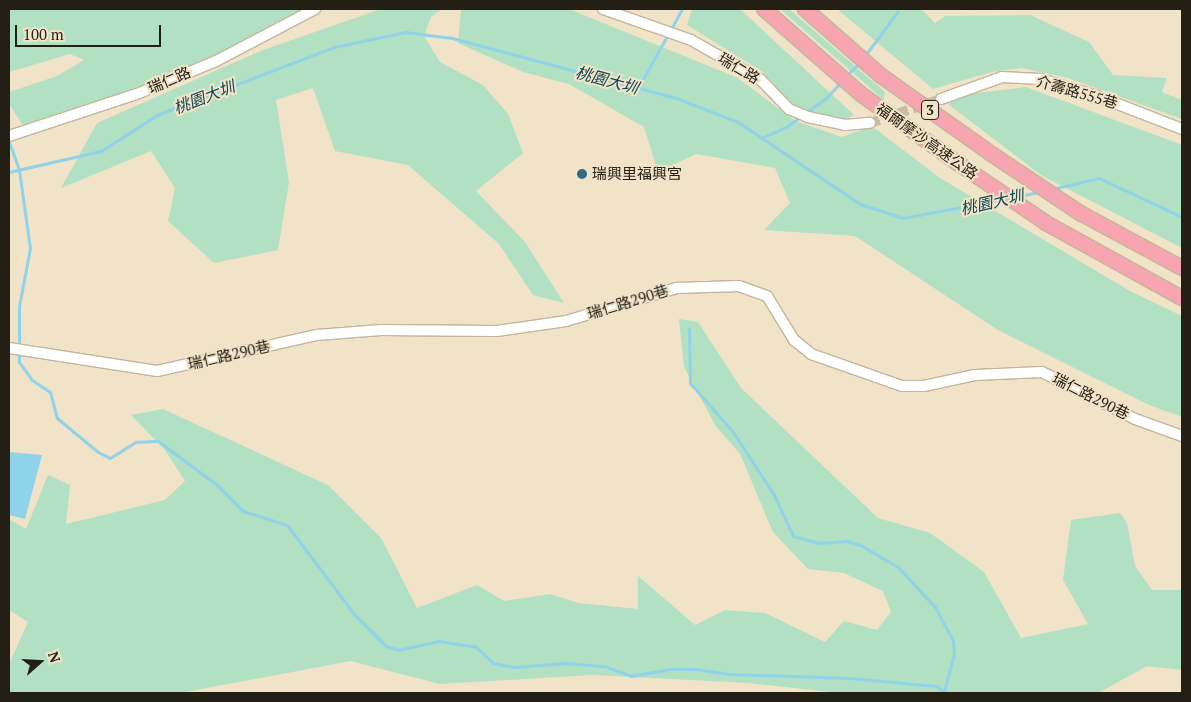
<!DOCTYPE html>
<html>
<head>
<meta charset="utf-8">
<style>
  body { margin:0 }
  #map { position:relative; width:1191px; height:702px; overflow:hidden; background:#f0e3c8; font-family:"PT Serif","Noto Sans TC",serif }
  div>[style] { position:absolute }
  .green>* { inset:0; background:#b1e0c3 }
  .water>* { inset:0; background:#90d2e7 }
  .stream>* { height:3px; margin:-1.5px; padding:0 1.5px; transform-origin:1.5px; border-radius:1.5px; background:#90d2e7 }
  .minor-tunnel>* { height:10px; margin-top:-5px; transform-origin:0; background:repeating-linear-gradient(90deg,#c7bca4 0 10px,transparent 0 15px) }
  .roads { filter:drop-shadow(1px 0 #c2b69b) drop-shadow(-1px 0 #c2b69b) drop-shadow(0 1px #c2b69b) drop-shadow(0 -1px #c2b69b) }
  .minor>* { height:10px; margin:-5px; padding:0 5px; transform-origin:5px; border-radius:5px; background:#fff }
  .highway>* { height:14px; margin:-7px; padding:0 7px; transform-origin:7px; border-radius:7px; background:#f7a5b0 }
  .dots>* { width:14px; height:14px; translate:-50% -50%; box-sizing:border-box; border:2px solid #f0e3c8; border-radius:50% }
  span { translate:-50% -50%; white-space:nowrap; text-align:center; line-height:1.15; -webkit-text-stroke:4px #f0e3c8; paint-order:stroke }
  .shield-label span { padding:1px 4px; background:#f0e3c8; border:1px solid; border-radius:4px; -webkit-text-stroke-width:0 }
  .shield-label { font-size:14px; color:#241f15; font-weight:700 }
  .street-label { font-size:15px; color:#241f15 }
  .poi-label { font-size:15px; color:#241f15 }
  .left { translate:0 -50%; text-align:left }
  .water-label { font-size:16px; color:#0e4857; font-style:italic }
  .frame { position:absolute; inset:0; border:10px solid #241f15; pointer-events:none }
  .north { position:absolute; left:15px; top:637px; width:50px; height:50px; -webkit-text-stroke:4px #f0e3c8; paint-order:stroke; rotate:71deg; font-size:14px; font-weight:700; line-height:20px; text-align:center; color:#241f15 }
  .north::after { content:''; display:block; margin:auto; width:18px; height:22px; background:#241f15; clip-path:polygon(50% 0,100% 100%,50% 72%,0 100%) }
  .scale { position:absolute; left:15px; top:25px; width:146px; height:22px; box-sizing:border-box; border:2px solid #241f15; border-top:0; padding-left:6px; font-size:15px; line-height:18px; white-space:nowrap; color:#241f15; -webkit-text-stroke:4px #f0e3c8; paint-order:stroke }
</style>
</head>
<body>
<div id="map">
  <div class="green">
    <i style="clip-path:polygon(9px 9px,302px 9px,182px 72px,24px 127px,9px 104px,9px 92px,57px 76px,84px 60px,70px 54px,9px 72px)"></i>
    <i style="clip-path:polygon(381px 9px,442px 9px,431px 17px,424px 36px,440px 62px,483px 85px,508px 114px,523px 153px,476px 191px,525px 242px,564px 303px,533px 295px,499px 244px,408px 165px,335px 151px,313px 88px,276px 100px,289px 182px,278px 250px,214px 263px,168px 221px,175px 188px,151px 151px,61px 188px,97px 123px,263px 50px)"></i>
    <i style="clip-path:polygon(461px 9px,569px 9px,738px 78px,795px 121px,842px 137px,870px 127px,877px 130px,940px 178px,1130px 291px,1182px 316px,1182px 417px,1149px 405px,998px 330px,855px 236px,764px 230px,790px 203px,775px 168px,696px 154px,658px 172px,644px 127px,569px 84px,523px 72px,458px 43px)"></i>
    <i style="clip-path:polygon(692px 9px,740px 9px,854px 115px,843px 121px,796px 108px,763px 72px,687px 25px)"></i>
    <i style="clip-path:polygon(780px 9px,789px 9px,885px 92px,884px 100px)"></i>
    <i style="clip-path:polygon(837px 9px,921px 9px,935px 23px,945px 16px,1030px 15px,1089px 42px,1113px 75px,1167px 78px,1162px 92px,1182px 100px,1182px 119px,1068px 78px,1021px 68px,991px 72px,933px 89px)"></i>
    <i style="clip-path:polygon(1026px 87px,1182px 145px,1182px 248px,1041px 175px,948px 104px,970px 94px)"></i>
    <i style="clip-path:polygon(679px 319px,698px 322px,741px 388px,878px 518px,930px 533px,984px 572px,1021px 638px,1088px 624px,1063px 580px,1071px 520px,1120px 513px,1127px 523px,1135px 566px,1152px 590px,1182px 590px,1182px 670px,1147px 666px,1098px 693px,840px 693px,749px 683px,592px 675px,440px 684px,351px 661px,180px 693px,9px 693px,9px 664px,28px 622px,9px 610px,9px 519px,26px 529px,48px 475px,70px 485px,66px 524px,165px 500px,185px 481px,165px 450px,131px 415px,163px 409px,328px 485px,381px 538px,417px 608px,477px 585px,504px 601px,550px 594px,579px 603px,638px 609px,638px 576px,695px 625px,725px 610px,765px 613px,825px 642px,844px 621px,877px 630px,891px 612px,883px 591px,844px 573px,808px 569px,773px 532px,740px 454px,715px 425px,684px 367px)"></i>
  </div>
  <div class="water">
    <i style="clip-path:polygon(9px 452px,42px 455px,25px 519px,9px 515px)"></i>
  </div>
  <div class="stream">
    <i style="left:864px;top:57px;width:57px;rotate:-53.5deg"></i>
    <i style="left:847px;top:75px;width:18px;rotate:-45deg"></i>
    <i style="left:638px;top:88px;width:90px;rotate:-60.9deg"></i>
    <i style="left:761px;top:138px;width:27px;rotate:-24deg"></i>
    <i style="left:786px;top:127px;width:49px;rotate:-35.9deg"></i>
    <i style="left:826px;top:98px;width:22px;rotate:-47deg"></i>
    <i style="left:9px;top:142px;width:30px;rotate:70deg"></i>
    <i style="left:19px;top:170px;width:79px;rotate:82deg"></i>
    <i style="left:30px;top:248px;width:59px;rotate:100.7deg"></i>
    <i style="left:19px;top:306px;width:56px;rotate:90deg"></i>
    <i style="left:19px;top:362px;width:22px;rotate:54deg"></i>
    <i style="left:32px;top:380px;width:22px;rotate:34deg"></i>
    <i style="left:50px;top:392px;width:27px;rotate:75deg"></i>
    <i style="left:57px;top:418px;width:53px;rotate:39.7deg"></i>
    <i style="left:98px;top:452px;width:13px;rotate:27deg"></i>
    <i style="left:110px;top:458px;width:31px;rotate:-32deg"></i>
    <i style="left:136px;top:442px;width:22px;rotate:-3deg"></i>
    <i style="left:158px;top:441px;width:72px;rotate:36.6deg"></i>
    <i style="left:216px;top:484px;width:38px;rotate:45deg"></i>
    <i style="left:243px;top:511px;width:46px;rotate:17.7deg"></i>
    <i style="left:287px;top:525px;width:111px;rotate:53deg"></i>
    <i style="left:354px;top:614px;width:45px;rotate:45deg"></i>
    <i style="left:386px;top:646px;width:13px;rotate:18deg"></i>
    <i style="left:398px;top:650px;width:42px;rotate:-12.4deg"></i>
    <i style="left:439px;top:641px;width:37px;rotate:9deg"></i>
    <i style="left:476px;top:647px;width:23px;rotate:43deg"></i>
    <i style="left:493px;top:663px;width:21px;rotate:11deg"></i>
    <i style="left:514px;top:667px;width:52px;rotate:-4.4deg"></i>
    <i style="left:566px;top:663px;width:38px;rotate:5deg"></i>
    <i style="left:604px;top:666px;width:29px;rotate:20deg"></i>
    <i style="left:631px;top:676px;width:40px;rotate:-10deg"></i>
    <i style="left:670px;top:669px;width:25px"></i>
    <i style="left:695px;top:669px;width:34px;rotate:8deg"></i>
    <i style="left:729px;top:674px;width:121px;rotate:1.9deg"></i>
    <i style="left:850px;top:678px;width:86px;rotate:5.3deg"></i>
    <i style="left:936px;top:686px;width:11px;rotate:38deg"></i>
    <i style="left:9px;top:172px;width:94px;rotate:-12.9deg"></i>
    <i style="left:101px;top:151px;width:67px;rotate:-32.7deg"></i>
    <i style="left:157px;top:115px;width:190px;rotate:-21deg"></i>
    <i style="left:334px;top:47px;width:73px;rotate:-11.9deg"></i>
    <i style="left:405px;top:32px;width:47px;rotate:7.3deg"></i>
    <i style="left:452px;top:38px;width:232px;rotate:15deg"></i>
    <i style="left:676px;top:98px;width:66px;rotate:21.2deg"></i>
    <i style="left:738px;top:122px;width:147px;rotate:33.9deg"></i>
    <i style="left:860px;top:204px;width:45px;rotate:18deg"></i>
    <i style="left:903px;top:218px;width:103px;rotate:-10.7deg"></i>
    <i style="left:1052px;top:189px;width:48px;rotate:-13.2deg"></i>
    <i style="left:1099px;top:178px;width:92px;rotate:25.2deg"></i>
    <i style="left:1015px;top:197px;width:24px;rotate:-12deg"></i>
    <i style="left:689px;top:329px;width:54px;rotate:88.9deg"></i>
    <i style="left:690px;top:383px;width:65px;rotate:48.7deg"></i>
    <i style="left:733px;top:432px;width:75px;rotate:56.9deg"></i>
    <i style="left:774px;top:495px;width:45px;rotate:65.1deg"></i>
    <i style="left:793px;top:536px;width:27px;rotate:15deg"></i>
    <i style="left:819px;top:543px;width:28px;rotate:-4deg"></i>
    <i style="left:847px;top:541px;width:16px;rotate:18deg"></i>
    <i style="left:862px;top:546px;width:42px;rotate:30.3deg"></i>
    <i style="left:898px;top:567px;width:54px;rotate:47.2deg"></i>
    <i style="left:935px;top:607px;width:38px;rotate:62deg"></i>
    <i style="left:953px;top:641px;width:13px;rotate:86deg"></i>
    <i style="left:954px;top:654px;width:39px;rotate:105deg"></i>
  </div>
  <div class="minor-tunnel">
    <i style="left:870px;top:123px;width:75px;rotate:-18.7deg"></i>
  </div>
  <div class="roads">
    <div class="minor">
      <i style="left:603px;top:9px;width:93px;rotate:19.4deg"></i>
      <i style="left:691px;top:40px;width:79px;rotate:29.5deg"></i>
      <i style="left:760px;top:79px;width:42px;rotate:46deg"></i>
      <i style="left:789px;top:109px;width:21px;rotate:23deg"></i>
      <i style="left:808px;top:117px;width:38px;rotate:12deg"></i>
      <i style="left:845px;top:125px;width:25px;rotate:-5deg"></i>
      <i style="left:941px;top:99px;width:65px;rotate:-19.8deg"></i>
      <i style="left:1002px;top:77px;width:39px;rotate:3deg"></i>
      <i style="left:1041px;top:79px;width:59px;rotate:16.9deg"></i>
      <i style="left:1097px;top:96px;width:91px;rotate:21.2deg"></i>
      <i style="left:9px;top:136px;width:135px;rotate:-18.2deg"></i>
      <i style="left:137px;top:94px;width:86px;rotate:-22.7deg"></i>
      <i style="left:216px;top:61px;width:112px;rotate:-27.7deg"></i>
      <i style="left:9px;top:348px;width:150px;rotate:8.8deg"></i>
      <i style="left:157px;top:371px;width:164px;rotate:-12.7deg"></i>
      <i style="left:317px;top:335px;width:64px;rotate:-4.5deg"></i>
      <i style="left:381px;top:330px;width:116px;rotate:0.5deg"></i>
      <i style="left:497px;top:331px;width:70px;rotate:-8.2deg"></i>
      <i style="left:566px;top:321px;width:116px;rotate:-16.6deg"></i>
      <i style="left:677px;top:288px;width:62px;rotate:-1.8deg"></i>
      <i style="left:739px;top:286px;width:30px;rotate:20deg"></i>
      <i style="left:767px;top:296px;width:52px;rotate:58.5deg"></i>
      <i style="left:794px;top:340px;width:22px;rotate:39deg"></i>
      <i style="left:811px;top:354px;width:96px;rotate:19.4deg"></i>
      <i style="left:902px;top:386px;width:22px"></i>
      <i style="left:924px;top:386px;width:52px;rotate:-12.2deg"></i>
      <i style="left:975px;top:375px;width:67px;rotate:-2.6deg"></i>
      <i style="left:1042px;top:372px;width:104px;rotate:26.8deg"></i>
      <i style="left:1135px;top:419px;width:50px;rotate:19.9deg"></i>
    </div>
    <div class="highway">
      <i style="left:764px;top:9px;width:130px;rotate:41.3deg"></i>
      <i style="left:862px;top:95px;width:119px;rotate:35.4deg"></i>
      <i style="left:959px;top:164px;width:105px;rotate:34.1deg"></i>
      <i style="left:1046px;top:223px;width:155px;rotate:28.9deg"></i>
      <i style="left:805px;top:9px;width:100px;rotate:41.3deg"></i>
      <i style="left:880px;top:75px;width:138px;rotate:35.3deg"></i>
      <i style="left:993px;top:155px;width:105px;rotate:33.7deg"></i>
      <i style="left:1080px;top:213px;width:116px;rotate:28.3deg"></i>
    </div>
  </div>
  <div class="dots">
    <i style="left:582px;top:174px;background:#336884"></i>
  </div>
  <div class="shield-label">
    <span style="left:930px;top:110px">3</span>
  </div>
  <div class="street-label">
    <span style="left:739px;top:68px;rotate:31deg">瑞仁路</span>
    <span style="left:169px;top:80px;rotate:-23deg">瑞仁路</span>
    <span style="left:1077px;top:92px;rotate:16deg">介壽路555巷</span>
    <span style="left:927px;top:141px;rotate:35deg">福爾摩沙高速公路</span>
    <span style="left:628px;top:302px;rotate:-17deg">瑞仁路290巷</span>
    <span style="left:229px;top:355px;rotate:-13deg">瑞仁路290巷</span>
    <span style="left:1091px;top:396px;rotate:27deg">瑞仁路290巷</span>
  </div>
  <div class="poi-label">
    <span class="left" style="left:592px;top:174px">瑞興里福興宮</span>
  </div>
  <div class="water-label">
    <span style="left:607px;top:80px;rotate:15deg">桃園大圳</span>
    <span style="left:204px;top:97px;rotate:-21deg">桃園大圳</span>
    <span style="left:992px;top:202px;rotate:-13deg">桃園大圳</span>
  </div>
  <div class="frame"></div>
  <div class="north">N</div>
  <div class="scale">100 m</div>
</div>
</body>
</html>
